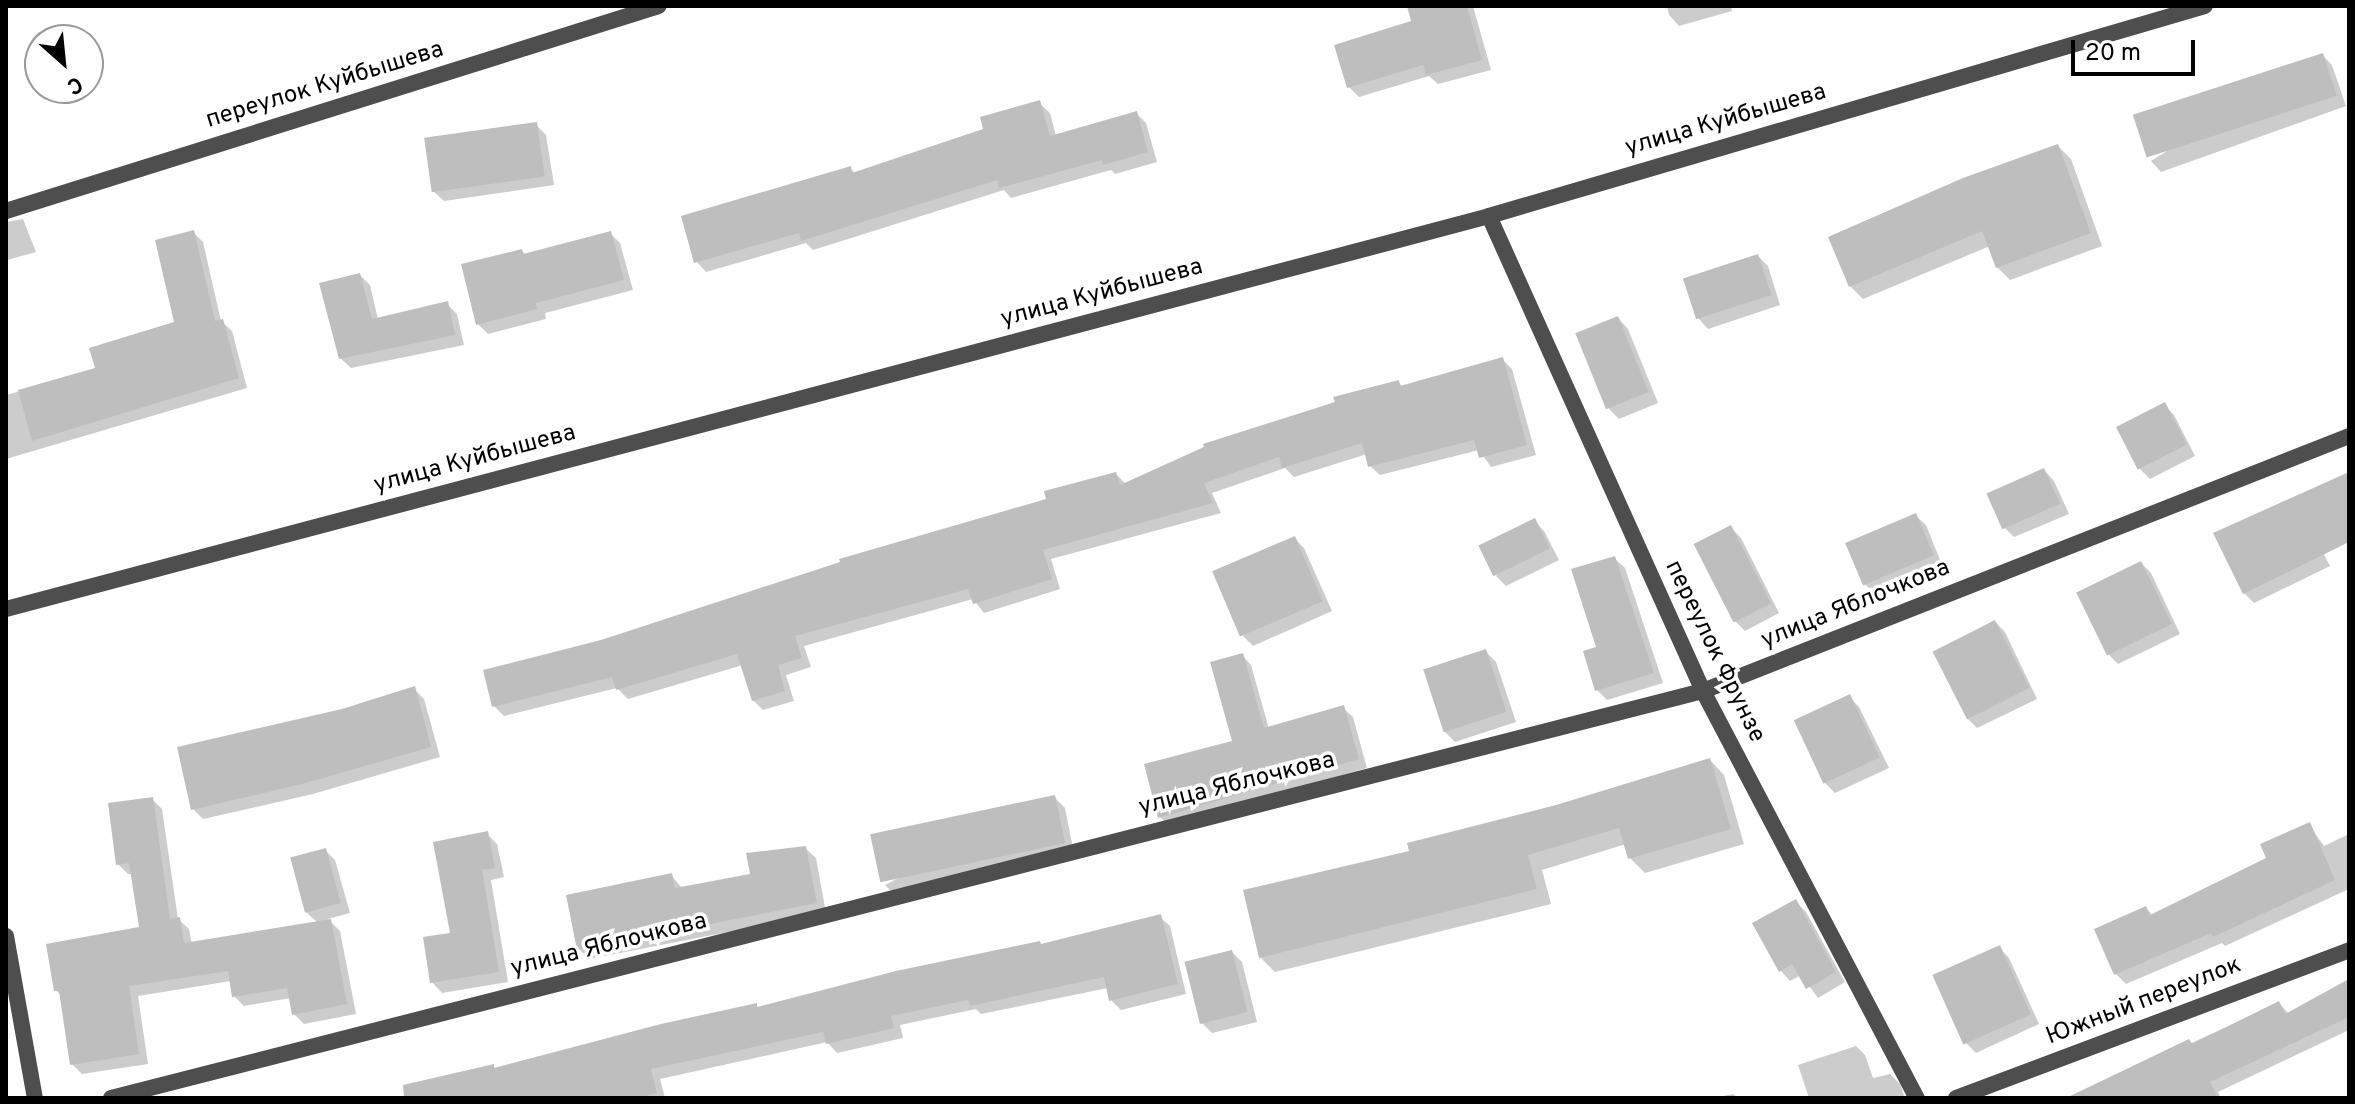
<!DOCTYPE html>
<html>
<head>
<meta charset="utf-8">
<style>
  body { margin:0 }
  #map { position:relative; width:2355px; height:1104px; overflow:hidden; background:#fff; font-family:Overpass,sans-serif }
  div>[style] { position:absolute }
  .shadow>* { inset:0; background:#0003 }
  .building>* { inset:0; background:#bebebe; transform-origin:0 0 }
  .street>* { height:16px; margin:-8px; padding:0 8px; transform-origin:8px; border-radius:8px; background:#4e4e4e }
  span { translate:-50% -50%; white-space:nowrap; text-align:center; line-height:1.15; -webkit-text-stroke:7px #fff; paint-order:stroke }
  .street-label { font-size:24px; color:#000 }
  .frame { position:absolute; inset:0; border:8px solid #000; pointer-events:none }
  .north { position:absolute; left:24px; top:24px; width:80px; height:80px; box-sizing:border-box; background:#fff; border:2px solid #999; border-radius:50%; rotate:153deg; font-size:22px; font-weight:700; line-height:32px; text-align:center; color:#000 }
  .north::after { content:''; display:block; margin:auto; width:28px; height:36px; background:#000; clip-path:polygon(50% 0,100% 100%,50% 72%,0 100%) }
  .scale { position:absolute; left:2071px; top:40px; width:124px; height:36px; box-sizing:border-box; border:4px solid #000; border-top:0; padding-left:10px; font-size:24px; line-height:28px; white-space:nowrap; color:#000; -webkit-text-stroke:6px #fff; paint-order:stroke }
</style>
</head>
<body>
<div id="map">
  <div class="shadow">
    <i style="clip-path:polygon(1418px 6px,1473px 6px,1491px 70px,1438px 84px,1429px 76px,1359px 97px,1349px 87px,1413px 22px)"></i>
    <i style="clip-path:polygon(1667px 6px,1731px 6px,1732px 11px,1679px 26px,1669px 15px)"></i>
    <i style="clip-path:polygon(2322px 55px,2332px 65px,2346px 106px,2161px 172px,2151px 161px)"></i>
    <i style="clip-path:polygon(1039px 103px,1050px 113px,1056px 136px,1136px 113px,1146px 123px,1157px 162px,1115px 174px,1111px 170px,1011px 198px,1004px 190px,813px 250px,806px 243px,706px 272px,696px 261px,850px 168px,856px 174px,986px 131px)"></i>
    <i style="clip-path:polygon(536px 125px,546px 135px,554px 185px,444px 201px,433px 191px)"></i>
    <i style="clip-path:polygon(2058px 146px,2071px 159px,2102px 246px,2010px 280px,1997px 267px,1990px 246px,1863px 299px,1850px 286px)"></i>
    <i style="clip-path:polygon(23px 219px,36px 252px,7px 260px,6px 222px)"></i>
    <i style="clip-path:polygon(194px 233px,203px 242px,221px 321px,232px 331px,247px 388px,6px 459px,6px 395px,97px 370px,176px 324px)"></i>
    <i style="clip-path:polygon(610px 233px,620px 243px,633px 290px,545px 313px,546px 319px,488px 334px,478px 324px,522px 251px,526px 255px)"></i>
    <i style="clip-path:polygon(1758px 256px,1768px 266px,1780px 305px,1708px 329px,1698px 318px)"></i>
    <i style="clip-path:polygon(360px 275px,370px 285px,378px 319px,447px 304px,457px 314px,464px 345px,351px 368px,340px 358px)"></i>
    <i style="clip-path:polygon(1618px 318px,1628px 329px,1658px 403px,1619px 419px,1609px 409px)"></i>
    <i style="clip-path:polygon(1502px 359px,1512px 369px,1536px 455px,1491px 467px,1479px 450px,1380px 475px,1370px 466px,1367px 454px,1294px 477px,1285px 468px,1212px 493px,1221px 513px,1051px 559px,1060px 589px,984px 613px,973px 599px,804px 646px,811px 667px,786px 675px,794px 701px,763px 710px,753px 700px,743px 665px,628px 699px,617px 688px,504px 716px,494px 706px,602px 642px,1049px 501px,1116px 474px,1126px 484px,1398px 382px,1403px 387px)"></i>
    <i style="clip-path:polygon(2164px 405px,2174px 415px,2195px 456px,2150px 479px,2140px 469px)"></i>
    <i style="clip-path:polygon(2044px 470px,2054px 481px,2069px 514px,2014px 537px,2004px 527px)"></i>
    <i style="clip-path:polygon(2349px 474px,2349px 536px,2321px 549px,2330px 566px,2254px 603px,2244px 593px,2215px 534px)"></i>
    <i style="clip-path:polygon(1915px 515px,1926px 525px,1942px 565px,1874px 593px,1864px 583px)"></i>
    <i style="clip-path:polygon(1534px 521px,1544px 531px,1559px 560px,1506px 586px,1496px 576px)"></i>
    <i style="clip-path:polygon(1731px 528px,1741px 538px,1779px 613px,1745px 631px,1735px 621px)"></i>
    <i style="clip-path:polygon(1294px 538px,1304px 548px,1332px 611px,1253px 646px,1243px 636px)"></i>
    <i style="clip-path:polygon(1614px 558px,1625px 568px,1663px 683px,1607px 700px,1597px 690px)"></i>
    <i style="clip-path:polygon(2141px 563px,2151px 573px,2180px 634px,2118px 664px,2108px 654px)"></i>
    <i style="clip-path:polygon(1995px 622px,2005px 632px,2037px 699px,1977px 728px,1967px 718px,1934px 651px)"></i>
    <i style="clip-path:polygon(1486px 652px,1496px 662px,1516px 722px,1455px 742px,1445px 732px)"></i>
    <i style="clip-path:polygon(1242px 655px,1251px 665px,1269px 729px,1343px 708px,1353px 717px,1367px 768px,1169px 826px,1160px 817px,1234px 742px)"></i>
    <i style="clip-path:polygon(414px 689px,424px 699px,440px 757px,313px 794px,203px 819px,193px 809px,343px 711px)"></i>
    <i style="clip-path:polygon(1849px 697px,1859px 707px,1889px 768px,1835px 793px,1825px 783px)"></i>
    <i style="clip-path:polygon(1710px 760px,1724px 775px,1744px 844px,1645px 873px,1630px 858px,1626px 844px,1542px 870px,1551px 904px,1275px 972px,1260px 957px,1411px 852px)"></i>
    <i style="clip-path:polygon(1054px 797px,1065px 808px,1074px 853px,895px 895px,885px 885px)"></i>
    <i style="clip-path:polygon(152px 799px,162px 809px,178px 919px,189px 929px,192px 944px,318px 923px,306px 912px,325px 850px,335px 860px,350px 913px,328px 919px,340px 931px,356px 1014px,304px 1024px,294px 1014px,291px 998px,244px 1006px,234px 996px,231px 981px,138px 996px,148px 1064px,82px 1074px,72px 1064px,62px 997px,56px 990px,141px 929px,133px 874px,128px 874px,118px 864px)"></i>
    <i style="clip-path:polygon(2309px 825px,2324px 846px,2349px 834px,2349px 889px,2225px 946px,2222px 943px,2126px 984px,2116px 974px,2146px 908px,2153px 916px,2268px 859px)"></i>
    <i style="clip-path:polygon(487px 834px,497px 844px,504px 877px,491px 880px,508px 982px,442px 993px,432px 982px)"></i>
    <i style="clip-path:polygon(805px 848px,816px 858px,826px 913px,589px 959px,579px 949px,671px 875px,682px 888px,752px 876px)"></i>
    <i style="clip-path:polygon(1796px 902px,1806px 912px,1845px 982px,1818px 998px,1801px 975px,1790px 981px,1780px 970px)"></i>
    <i style="clip-path:polygon(1160px 917px,1170px 926px,1186px 994px,1121px 1010px,1111px 1000px,1108px 988px,981px 1014px,976px 1009px,900px 1025px,903px 1038px,837px 1053px,827px 1042px,660px 1079px,665px 1098px,433px 1098px,493px 1066px,496px 1069px,756px 1005px,759px 1009px)"></i>
    <i style="clip-path:polygon(1999px 948px,2009px 958px,2039px 1024px,1976px 1053px,1966px 1043px)"></i>
    <i style="clip-path:polygon(1232px 952px,1242px 962px,1257px 1022px,1212px 1033px,1202px 1023px)"></i>
    <i style="clip-path:polygon(2349px 981px,2349px 1030px,2218px 1092px,2221px 1098px,2071px 1098px,2279px 1003px,2289px 1014px)"></i>
    <i style="clip-path:polygon(1856px 1046px,1865px 1055px,1873px 1078px,1890px 1074px,1900px 1084px,1905px 1098px,1809px 1098px,1798px 1065px)"></i>
    <i style="clip-path:polygon(1733px 1094px,1738px 1098px,1713px 1098px)"></i>
  </div>
  <div class="building">
    <i style="clip-path:polygon(1407px 6px,1467px 6px,1482px 60px,1426px 75px,1423px 65px,1347px 88px,1334px 45px,1411px 21px)"></i>
    <i style="left:2323px;top:53px;width:45px;height:200px;rotate:72deg"></i>
    <i style="clip-path:polygon(1040px 100px,1050px 136px,1137px 111px,1148px 152px,1103px 165px,1102px 160px,999px 188px,997px 180px,801px 241px,799px 233px,694px 263px,681px 216px,851px 166px,852px 173px,983px 129px,980px 117px)"></i>
    <i style="left:537px;top:122px;width:55px;height:114px;rotate:82deg"></i>
    <i style="clip-path:polygon(2058px 144px,2091px 233px,1996px 268px,1982px 231px,1849px 287px,1828px 237px,1963px 178px)"></i>
    <i style="clip-path:polygon(194px 230px,215px 321px,223px 319px,239px 378px,32px 441px,18px 390px,95px 368px,89px 348px,174px 322px,155px 240px)"></i>
    <i style="clip-path:polygon(611px 231px,624px 280px,536px 303px,537px 309px,476px 325px,461px 264px,522px 249px,523px 254px)"></i>
    <i style="left:1758px;top:254px;width:43px;height:79px;rotate:72deg"></i>
    <i style="clip-path:polygon(360px 273px,372px 319px,448px 301px,455px 335px,339px 359px,319px 283px)"></i>
    <i style="left:1618px;top:316px;width:82px;height:46px;rotate:68deg"></i>
    <i style="clip-path:polygon(1503px 357px,1527px 445px,1479px 458px,1474px 440px,1368px 467px,1362px 443px,1282px 468px,1279px 457px,1204px 483px,1213px 503px,1043px 550px,1052px 579px,973px 604px,968px 589px,795px 636px,802px 658px,778px 665px,785px 691px,752px 701px,737px 654px,616px 690px,612px 677px,492px 707px,483px 670px,601px 640px,840px 562px,839px 559px,1046px 499px,1044px 491px,1116px 472px,1120px 485px,1204px 447px,1203px 444px,1335px 402px,1333px 397px,1399px 380px,1400px 386px)"></i>
    <i style="left:2165px;top:402px;width:48px;height:55px;rotate:63deg"></i>
    <i style="left:2044px;top:468px;width:39px;height:63px;rotate:66deg"></i>
    <i style="clip-path:polygon(2349px 472px,2349px 542px,2243px 594px,2213px 533px)"></i>
    <i style="left:1916px;top:513px;width:46px;height:77px;rotate:67deg"></i>
    <i style="left:1535px;top:518px;width:34px;height:63px;rotate:64deg"></i>
    <i style="left:1731px;top:525px;width:88px;height:42px;rotate:63deg"></i>
    <i style="left:1295px;top:536px;width:71px;height:90px;rotate:67deg"></i>
    <i style="clip-path:polygon(1615px 556px,1654px 673px,1595px 691px,1583px 651px,1596px 647px,1571px 569px)"></i>
    <i style="left:2141px;top:561px;width:70px;height:72px;rotate:64deg"></i>
    <i style="left:1995px;top:620px;width:76px;height:70px;rotate:63deg"></i>
    <i style="left:1486px;top:649px;width:66px;height:66px;rotate:72deg"></i>
    <i style="clip-path:polygon(1243px 653px,1264px 728px,1344px 705px,1359px 759px,1158px 818px,1144px 764px,1232px 741px,1210px 662px)"></i>
    <i style="clip-path:polygon(415px 686px,431px 747px,302px 784px,191px 810px,177px 747px,342px 709px)"></i>
    <i style="left:1850px;top:694px;width:70px;height:62px;rotate:65deg"></i>
    <i style="clip-path:polygon(1710px 758px,1731px 829px,1628px 859px,1619px 828px,1528px 855px,1537px 889px,1259px 958px,1243px 890px,1409px 851px,1407px 843px,1556px 805px)"></i>
    <i style="left:1055px;top:795px;width:49px;height:189px;rotate:78deg"></i>
    <i style="clip-path:polygon(153px 797px,170px 919px,180px 917px,184px 943px,331px 919px,347px 1004px,292px 1015px,287px 988px,232px 997px,228px 971px,129px 986px,139px 1054px,70px 1065px,59px 991px,54px 991px,46px 944px,139px 927px,129px 863px,116px 865px,108px 803px)"></i>
    <i style="clip-path:polygon(2310px 822px,2335px 880px,2213px 937px,2211px 933px,2114px 975px,2094px 929px,2146px 906px,2150px 915px,2266px 858px,2260px 844px)"></i>
    <i style="clip-path:polygon(488px 831px,495px 868px,482px 870px,499px 972px,430px 983px,423px 937px,450px 933px,433px 842px)"></i>
    <i style="clip-path:polygon(806px 846px,817px 903px,577px 950px,566px 895px,672px 873px,675px 888px,750px 874px,746px 853px)"></i>
    <i style="left:326px;top:848px;width:57px;height:37px;rotate:75deg"></i>
    <i style="clip-path:polygon(1796px 899px,1836px 972px,1806px 989px,1792px 964px,1779px 972px,1752px 923px)"></i>
    <i style="clip-path:polygon(1161px 914px,1178px 984px,1109px 1001px,1104px 977px,970px 1006px,968px 1000px,891px 1016px,894px 1028px,826px 1044px,823px 1032px,651px 1069px,657px 1093px,638px 1098px,404px 1098px,403px 1085px,494px 1064px,494px 1068px,661px 1024px,757px 1003px,757px 1007px,896px 971px,1040px 941px,1041px 944px)"></i>
    <i style="left:2000px;top:945px;width:76px;height:74px;rotate:66deg"></i>
    <i style="left:1232px;top:950px;width:64px;height:49px;rotate:76deg"></i>
    <i style="clip-path:polygon(2349px 979px,2349px 1017px,2210px 1082px,2218px 1098px,2066px 1098px,2189px 1039px,2192px 1044px,2279px 1001px,2285px 1014px)"></i>
  </div>
  <div class="street">
    <i style="left:6px;top:211px;width:684px;rotate:-17.43deg"></i>
    <i style="left:1489px;top:216px;width:521px;rotate:65.75deg"></i>
    <i style="left:1703px;top:691px;width:460px;rotate:62.3deg"></i>
    <i style="left:6px;top:609px;width:1534px;rotate:-14.84deg"></i>
    <i style="left:1489px;top:216px;width:746px;rotate:-16.35deg"></i>
    <i style="left:6px;top:936px;width:165px;rotate:79.9deg"></i>
    <i style="left:111px;top:1098px;width:1643px;rotate:-14.34deg"></i>
    <i style="left:1703px;top:691px;width:695px;rotate:-21.54deg"></i>
    <i style="left:1956px;top:1098px;width:420px;rotate:-20.6deg"></i>
  </div>
  <div class="street-label">
    <span style="left:325px;top:86px;rotate:-17deg">переулок Куйбышева</span>
    <span style="left:1726px;top:121px;rotate:-16deg">улица Куйбышева</span>
    <span style="left:1102px;top:294px;rotate:-15deg">улица Куйбышева</span>
    <span style="left:475px;top:460px;rotate:-15deg">улица Куйбышева</span>
    <span style="left:1856px;top:605px;rotate:-22deg">улица Яблочкова</span>
    <span style="left:1714px;top:652px;rotate:64deg">переулок Фрунзе</span>
    <span style="left:1237px;top:785px;rotate:-14deg">улица Яблочкова</span>
    <span style="left:609px;top:946px;rotate:-14deg">улица Яблочкова</span>
    <span style="left:2144px;top:1002px;rotate:-21deg">Южный переулок</span>
  </div>
  <div class="frame"></div>
  <div class="north">С</div>
  <div class="scale">20 m</div>
</div>
</body>
</html>
